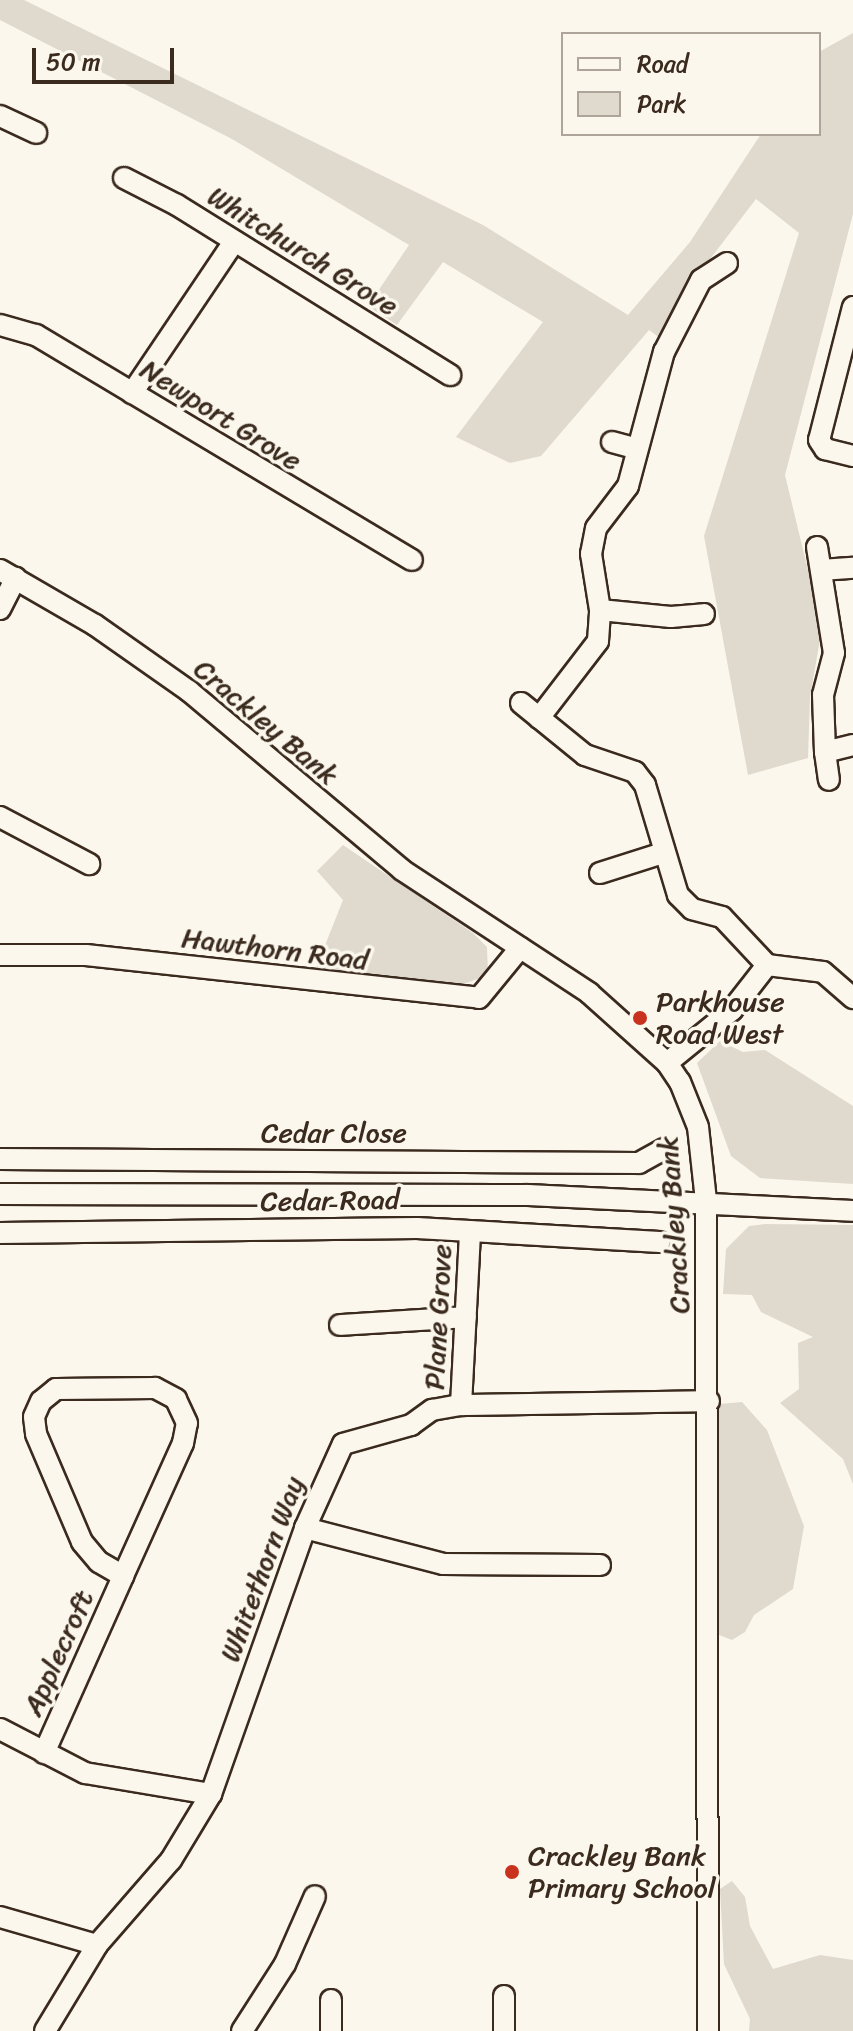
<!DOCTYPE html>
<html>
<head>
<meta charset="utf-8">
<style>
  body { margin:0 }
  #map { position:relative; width:853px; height:2031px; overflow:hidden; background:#fbf7ec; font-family:Sriracha,sans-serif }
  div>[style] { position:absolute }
  .green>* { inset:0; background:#dfd9ce }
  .roads { filter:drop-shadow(2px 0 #3b2a1e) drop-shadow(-2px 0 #3b2a1e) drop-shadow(0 2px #3b2a1e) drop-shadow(0 -2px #3b2a1e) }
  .minor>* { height:20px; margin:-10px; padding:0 10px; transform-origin:10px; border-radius:10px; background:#fbf7ec }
  .dots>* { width:22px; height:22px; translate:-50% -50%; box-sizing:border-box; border:4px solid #fbf7ec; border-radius:50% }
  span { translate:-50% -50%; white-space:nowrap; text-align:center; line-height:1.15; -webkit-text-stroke:7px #fbf7ec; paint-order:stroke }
  .street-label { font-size:28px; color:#3b2a1e }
  .poi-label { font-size:28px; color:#3b2a1e }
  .left { translate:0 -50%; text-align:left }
  .legend { position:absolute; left:561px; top:32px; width:260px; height:104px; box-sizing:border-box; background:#fbf7ec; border:2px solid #aea59a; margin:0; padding:10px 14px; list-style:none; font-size:24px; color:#3b2a1e }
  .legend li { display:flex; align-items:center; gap:16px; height:40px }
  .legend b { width:40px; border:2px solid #aea59a }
  .scale { position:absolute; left:32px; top:48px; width:142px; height:36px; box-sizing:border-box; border:4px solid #3b2a1e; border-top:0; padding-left:10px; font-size:24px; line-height:28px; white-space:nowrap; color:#3b2a1e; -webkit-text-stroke:6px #fbf7ec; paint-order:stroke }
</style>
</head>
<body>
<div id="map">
  <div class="green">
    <i style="clip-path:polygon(0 0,24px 0,483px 225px,628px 315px,690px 242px,761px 134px,819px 134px,819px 52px,853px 33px,853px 214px,785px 475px,822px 628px,810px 697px,808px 758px,748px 775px,704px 536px,799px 233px,756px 199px,697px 276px,664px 341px,649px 330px,541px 456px,510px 463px,456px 437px,543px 322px,443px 262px,397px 325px,368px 306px,409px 245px,232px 139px,0 20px)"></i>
    <i style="clip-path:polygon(343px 845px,473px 933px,487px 947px,488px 975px,461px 985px,316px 968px,343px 900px,317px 871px)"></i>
    <i style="clip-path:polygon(720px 1041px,743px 1052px,765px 1050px,853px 1106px,853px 1184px,760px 1178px,731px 1156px,697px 1063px)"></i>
    <i style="clip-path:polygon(765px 1224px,853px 1225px,853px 1484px,843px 1459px,780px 1403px,799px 1389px,798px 1343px,813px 1337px,761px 1312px,752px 1295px,723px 1294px,726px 1249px,749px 1226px)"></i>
    <i style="clip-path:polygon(742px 1402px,767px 1430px,804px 1526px,793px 1589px,754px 1615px,745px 1632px,732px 1640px,719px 1635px,719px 1404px)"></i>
    <i style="clip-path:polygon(732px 1881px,745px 1897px,750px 1926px,773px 1969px,820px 1955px,853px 1960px,853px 2031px,749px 2031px,750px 2019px,724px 1964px,720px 1889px)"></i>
  </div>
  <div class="roads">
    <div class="minor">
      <i style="left:0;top:116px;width:40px;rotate:25deg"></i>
      <i style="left:124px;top:178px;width:59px;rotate:27deg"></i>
      <i style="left:177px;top:205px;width:322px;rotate:31.9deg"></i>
      <i style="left:853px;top:307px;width:137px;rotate:104.3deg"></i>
      <i style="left:819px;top:440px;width:11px;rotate:56deg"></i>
      <i style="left:825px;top:449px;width:29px;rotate:14deg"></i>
      <i style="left:0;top:325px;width:37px;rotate:16deg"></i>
      <i style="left:36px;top:335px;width:438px;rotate:30.9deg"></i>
      <i style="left:132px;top:393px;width:181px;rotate:-56deg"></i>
      <i style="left:612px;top:442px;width:23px;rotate:15deg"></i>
      <i style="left:817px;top:547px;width:107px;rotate:80.9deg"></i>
      <i style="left:834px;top:653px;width:43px;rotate:104.7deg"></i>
      <i style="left:823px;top:695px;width:57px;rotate:88deg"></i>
      <i style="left:825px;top:752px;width:29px;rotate:-14deg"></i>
      <i style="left:0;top:570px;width:110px;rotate:30.1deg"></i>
      <i style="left:95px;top:625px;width:115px;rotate:35.1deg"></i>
      <i style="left:189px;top:691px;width:278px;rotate:40deg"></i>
      <i style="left:402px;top:870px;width:224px;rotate:33.3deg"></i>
      <i style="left:589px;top:993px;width:105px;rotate:41.9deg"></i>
      <i style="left:667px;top:1063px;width:23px;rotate:56deg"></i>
      <i style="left:680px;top:1082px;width:48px;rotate:68.2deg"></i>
      <i style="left:698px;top:1127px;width:74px;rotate:83.8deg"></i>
      <i style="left:706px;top:1201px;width:830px;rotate:89.86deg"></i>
      <i style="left:821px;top:570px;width:32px;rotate:-4deg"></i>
      <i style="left:0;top:609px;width:35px;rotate:-63deg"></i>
      <i style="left:600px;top:610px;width:71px;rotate:5.6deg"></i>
      <i style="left:671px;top:617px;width:33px;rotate:-5deg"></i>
      <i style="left:521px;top:703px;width:82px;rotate:39.1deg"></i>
      <i style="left:585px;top:755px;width:53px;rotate:18.8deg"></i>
      <i style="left:635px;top:772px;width:16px;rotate:52deg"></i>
      <i style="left:645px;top:785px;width:115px;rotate:73.3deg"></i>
      <i style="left:678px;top:895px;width:20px;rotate:45deg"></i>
      <i style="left:692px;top:909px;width:31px;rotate:15deg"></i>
      <i style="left:722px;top:917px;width:66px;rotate:46.8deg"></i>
      <i style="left:539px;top:718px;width:97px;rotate:-52.5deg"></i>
      <i style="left:598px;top:641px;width:31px;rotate:-86deg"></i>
      <i style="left:600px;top:610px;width:57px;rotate:-99.1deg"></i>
      <i style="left:591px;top:554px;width:26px;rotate:-79deg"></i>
      <i style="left:596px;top:528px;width:53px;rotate:-52.7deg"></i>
      <i style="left:628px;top:486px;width:139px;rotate:-75deg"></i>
      <i style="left:664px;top:352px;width:81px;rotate:-62.8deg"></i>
      <i style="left:701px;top:280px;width:31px;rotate:-33deg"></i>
      <i style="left:825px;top:752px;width:28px;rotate:82deg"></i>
      <i style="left:0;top:817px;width:101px;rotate:27.8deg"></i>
      <i style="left:600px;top:873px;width:66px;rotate:-17.6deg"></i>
      <i style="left:0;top:955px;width:86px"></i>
      <i style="left:86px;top:955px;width:395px;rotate:6.2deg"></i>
      <i style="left:479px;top:998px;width:65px;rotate:-50.6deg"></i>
      <i style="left:667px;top:1063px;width:84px;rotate:-39.2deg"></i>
      <i style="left:732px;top:1010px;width:57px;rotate:-52.1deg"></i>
      <i style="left:767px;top:965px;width:56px;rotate:7.1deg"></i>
      <i style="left:823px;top:972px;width:40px;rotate:41deg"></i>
      <i style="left:0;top:1159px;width:639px;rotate:0.36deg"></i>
      <i style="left:639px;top:1163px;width:29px;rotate:-29deg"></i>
      <i style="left:0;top:1194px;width:528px;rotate:0.11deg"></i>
      <i style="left:528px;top:1195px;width:325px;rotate:2.8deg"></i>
      <i style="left:0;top:1233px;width:417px;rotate:-0.7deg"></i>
      <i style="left:417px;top:1228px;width:243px;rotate:3.3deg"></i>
      <i style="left:340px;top:1325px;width:126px;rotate:-3.6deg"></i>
      <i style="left:461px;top:1405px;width:174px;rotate:-87deg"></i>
      <i style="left:305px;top:1528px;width:143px;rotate:14.6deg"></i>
      <i style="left:443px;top:1564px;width:157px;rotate:0.4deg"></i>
      <i style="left:0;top:1729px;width:96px;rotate:27.4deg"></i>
      <i style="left:85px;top:1773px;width:128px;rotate:9.5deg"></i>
      <i style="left:44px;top:1753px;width:194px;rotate:-65.9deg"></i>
      <i style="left:123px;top:1576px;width:146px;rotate:-65.7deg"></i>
      <i style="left:183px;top:1443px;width:20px;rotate:-79deg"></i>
      <i style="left:187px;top:1423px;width:26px;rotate:-115deg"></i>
      <i style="left:176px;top:1399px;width:24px;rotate:-152deg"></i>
      <i style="left:155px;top:1388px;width:99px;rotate:179.4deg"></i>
      <i style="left:56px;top:1389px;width:19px;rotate:141deg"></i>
      <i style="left:41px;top:1401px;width:17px;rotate:114deg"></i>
      <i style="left:34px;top:1417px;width:17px;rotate:83deg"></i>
      <i style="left:36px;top:1434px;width:117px;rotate:66.9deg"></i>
      <i style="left:82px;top:1542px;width:26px;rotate:50deg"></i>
      <i style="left:99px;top:1562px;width:28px;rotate:30deg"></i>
      <i style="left:0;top:1917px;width:101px;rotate:16.1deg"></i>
      <i style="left:504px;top:1996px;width:35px;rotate:90deg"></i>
      <i style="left:331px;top:2000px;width:31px;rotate:90deg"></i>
      <i style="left:45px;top:2031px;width:100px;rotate:-58.8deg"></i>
      <i style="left:97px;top:1945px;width:113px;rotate:-49deg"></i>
      <i style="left:171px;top:1860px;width:77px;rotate:-58.8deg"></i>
      <i style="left:211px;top:1794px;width:282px;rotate:-70.5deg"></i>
      <i style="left:305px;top:1528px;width:92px;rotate:-65.7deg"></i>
      <i style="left:343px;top:1444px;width:71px;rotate:-15.6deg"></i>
      <i style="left:411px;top:1425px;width:26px;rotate:-36deg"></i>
      <i style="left:432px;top:1410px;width:29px;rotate:-10deg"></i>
      <i style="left:461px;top:1405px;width:248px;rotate:-0.9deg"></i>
      <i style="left:242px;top:2031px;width:80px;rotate:-57.3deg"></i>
      <i style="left:285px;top:1964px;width:74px;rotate:-66.2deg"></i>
    </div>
  </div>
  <div class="dots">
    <i style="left:640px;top:1018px;background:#c8321e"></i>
    <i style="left:512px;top:1872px;background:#c8321e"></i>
  </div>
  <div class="street-label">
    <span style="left:303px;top:251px;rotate:32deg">Whitchurch Grove</span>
    <span style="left:221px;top:415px;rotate:32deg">Newport Grove</span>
    <span style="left:266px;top:722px;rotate:40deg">Crackley Bank</span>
    <span style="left:275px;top:949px;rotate:7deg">Hawthorn Road</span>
    <span style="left:334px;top:1133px">Cedar Close</span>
    <span style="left:330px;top:1201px;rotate:-1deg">Cedar Road</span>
    <span style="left:674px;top:1225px;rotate:-94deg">Crackley Bank</span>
    <span style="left:438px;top:1317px;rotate:-87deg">Plane Grove</span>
    <span style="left:262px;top:1569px;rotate:-70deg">Whitethorn Way</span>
    <span style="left:58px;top:1653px;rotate:-66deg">Applecroft</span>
  </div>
  <div class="poi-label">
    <span class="left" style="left:656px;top:1018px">Parkhouse<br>Road West</span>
    <span class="left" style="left:528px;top:1872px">Crackley Bank<br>Primary School</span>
  </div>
  <ul class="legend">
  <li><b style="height:10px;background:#fbf7ec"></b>Road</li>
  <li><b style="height:22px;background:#dfd9ce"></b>Park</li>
  </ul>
  <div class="scale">50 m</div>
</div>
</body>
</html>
